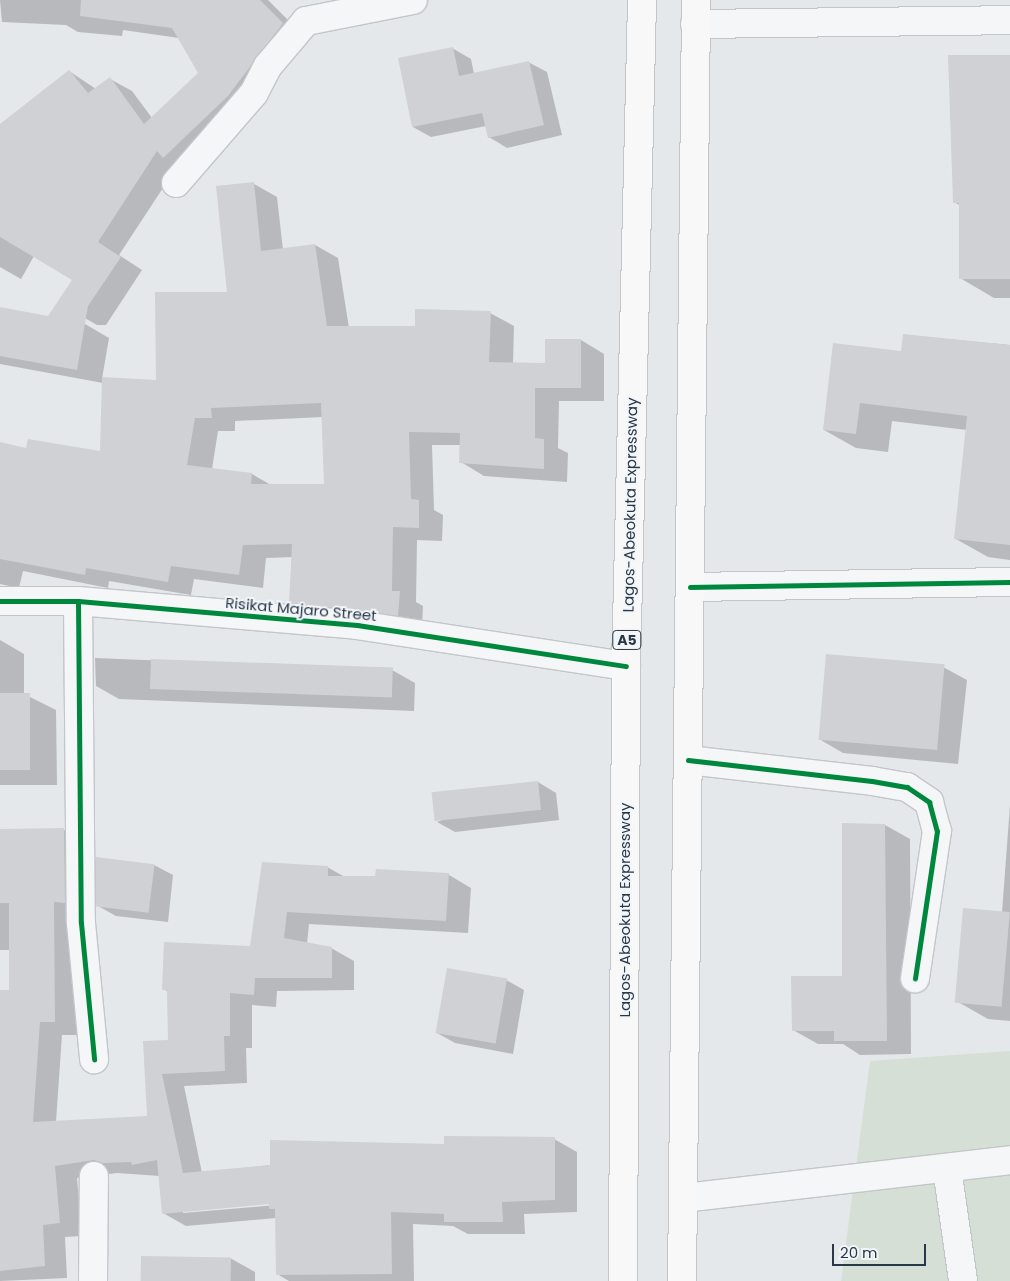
<!DOCTYPE html>
<html>
<head>
<meta charset="utf-8">
<style>
  body { margin:0 }
  #map { position:relative; width:1010px; height:1281px; overflow:hidden; background:#e5e8eb; font-family:Poppins,sans-serif }
  div>[style] { position:absolute }
  .green>* { inset:0; background:#d6dfd5 }
  .shadow>* { inset:0; background:#0003 }
  .building>* { inset:0; background:#cfd1d4; transform-origin:0 0 }
  .roads { filter:drop-shadow(1px 0 #c3c6c9) drop-shadow(-1px 0 #c3c6c9) drop-shadow(0 1px #c3c6c9) drop-shadow(0 -1px #c3c6c9) }
  .minor>* { height:28px; margin:-14px; padding:0 14px; transform-origin:14px; border-radius:14px; background:#f4f6f7 }
  .highway>* { height:28px; margin:-14px; padding:0 14px; transform-origin:14px; border-radius:14px; background:#f8f8f9 }
  .cycleway>* { height:5px; margin:-2.5px; padding:0 2.5px; transform-origin:2.5px; border-radius:2.5px; background:#00873e }
  span { translate:-50% -50%; white-space:nowrap; text-align:center; line-height:1.15; -webkit-text-stroke:4px #f3f6f9; paint-order:stroke }
  .shield-label span { padding:1px 4px; background:#f3f6f9; border:1px solid; border-radius:4px; -webkit-text-stroke-width:0 }
  .shield-label { font-size:14px; color:#293747; font-weight:700 }
  .street-label { font-size:15px; color:#293747 }
  .scale { position:absolute; left:832px; top:1244px; width:94px; height:22px; box-sizing:border-box; border:2px solid #293747; border-top:0; padding-left:6px; font-size:15px; line-height:18px; white-space:nowrap; color:#293747; -webkit-text-stroke:4px #f3f6f9; paint-order:stroke }
</style>
</head>
<body>
<div id="map">
  <div class="green">
    <i style="clip-path:polygon(1010px 1051px,1010px 1281px,841px 1281px,870px 1061px)"></i>
  </div>
  <div class="shadow">
    <i style="clip-path:polygon(0 0,268px 0,305px 37px,178px 165px,119px 255px,142px 270px,106px 325px,97px 325px,74px 312px,74px 279px,34px 256px,21px 279px,0 267px,0 125px,69px 71px,96px 89px,110px 79px,132px 91px,152px 118px,200px 73px,179px 38px,123px 30px,122px 36px,78px 32px,66px 25px,2px 22px)"></i>
    <i style="clip-path:polygon(452px 48px,471px 59px,474px 74px,528px 62px,547px 72px,562px 135px,507px 148px,489px 137px,486px 126px,431px 137px,413px 127px)"></i>
    <i style="clip-path:polygon(1010px 56px,1010px 298px,994px 298px,960px 278px,961px 206px,954px 202px)"></i>
    <i style="clip-path:polygon(evenodd,254px 184px,277px 197px,283px 250px,315px 245px,338px 258px,349px 328px,416px 327px,490px 313px,514px 326px,513px 364px,546px 365px,581px 340px,604px 354px,604px 401px,559px 401px,558px 448px,568px 453px,567px 482px,484px 476px,461px 462px,461px 445px,432px 445px,434px 510px,443px 515px,442px 541px,417px 540px,416px 602px,423px 606px,422px 628px,314px 616px,290px 603px,293px 557px,266px 558px,263px 588px,194px 579px,191px 595px,109px 581px,108px 588px,23px 571px,19px 588px,0 584px,0 443px,27px 449px,101px 453px,103px 383px,0 364px,0 308px,85px 324px,109px 338px,102px 379px,157px 381px,228px 293px,254px 184px,323px 417px,325px 485px,271px 485px,252px 474px,212px 469px,218px 431px,235px 431px,235px 421px,323px 417px)"></i>
    <i style="clip-path:polygon(904px 335px,1010px 345px,1010px 560px,988px 557px,956px 539px,967px 430px,892px 421px,888px 452px,856px 448px,824px 430px,902px 352px)"></i>
    <i style="clip-path:polygon(0 640px,24px 654px,24px 694px,56px 710px,57px 785px,0 785px)"></i>
    <i style="clip-path:polygon(95px 658px,392px 670px,415px 683px,414px 711px,119px 699px,96px 686px)"></i>
    <i style="clip-path:polygon(943px 667px,967px 680px,958px 764px,843px 753px,819px 739px)"></i>
    <i style="clip-path:polygon(538px 782px,556px 793px,559px 820px,455px 832px,437px 822px)"></i>
    <i style="clip-path:polygon(1010px 805px,1010px 1021px,988px 1019px,958px 1002px,1002px 912px)"></i>
    <i style="clip-path:polygon(844px 824px,885px 825px,910px 839px,911px 1054px,860px 1055px,843px 1044px,818px 1044px,793px 1030px,843px 977px)"></i>
    <i style="clip-path:polygon(evenodd,64px 830px,87px 843px,76px 914px,77px 1035px,62px 1035px,56px 1122px,148px 1117px,169px 1041px,168px 992px,164px 989px,251px 948px,327px 867px,345px 877px,449px 875px,471px 888px,468px 933px,309px 924px,307px 944px,331px 948px,354px 961px,354px 990px,277px 991px,276px 1007px,252px 1005px,252px 1048px,246px 1048px,247px 1083px,184px 1086px,202px 1173px,445px 1145px,554px 1139px,577px 1152px,577px 1212px,524px 1214px,525px 1234px,468px 1234px,453px 1226px,413px 1224px,414px 1281px,289px 1281px,277px 1274px,276px 1218px,186px 1226px,163px 1213px,160px 1176px,117px 1173px,77px 1178px,82px 1236px,65px 1237px,67px 1278px,0 1281px,0 991px,11px 991px,10px 950px,0 950px,0 831px,64px 830px,275px 1202px,276px 1205px,183px 1213px,183px 1211px,275px 1202px)"></i>
    <i style="clip-path:polygon(154px 865px,173px 875px,168px 922px,116px 916px,98px 906px)"></i>
    <i style="clip-path:polygon(506px 980px,524px 990px,513px 1054px,455px 1043px,437px 1033px)"></i>
    <i style="clip-path:polygon(230px 1258px,255px 1272px,255px 1281px,142px 1281px)"></i>
  </div>
  <div class="building">
    <i style="clip-path:polygon(81px 0,260px 0,283px 23px,228px 96px,163px 158px,157px 151px,98px 242px,121px 257px,88px 306px,77px 370px,0 356px,0 307px,48px 316px,72px 280px,0 237px,0 124px,69px 70px,88px 93px,110px 77px,144px 124px,198px 73px,172px 28px,80px 16px)"></i>
    <i style="clip-path:polygon(453px 47px,459px 76px,529px 61px,544px 125px,488px 138px,482px 113px,412px 127px,398px 58px)"></i>
    <i style="clip-path:polygon(948px 55px,1010px 55px,1010px 279px,959px 279px,959px 203px,953px 203px)"></i>
    <i style="clip-path:polygon(evenodd,254px 182px,261px 251px,315px 244px,327px 326px,415px 326px,415px 309px,491px 311px,489px 362px,545px 363px,545px 339px,581px 339px,581px 388px,535px 388px,535px 438px,544px 439px,544px 469px,459px 463px,460px 433px,409px 432px,411px 499px,419px 500px,419px 528px,393px 527px,392px 591px,400px 591px,398px 616px,289px 603px,292px 544px,243px 545px,239px 575px,171px 566px,168px 582px,86px 568px,85px 575px,0 559px,0 442px,26px 448px,28px 439px,100px 451px,102px 377px,156px 380px,155px 292px,227px 292px,216px 186px,254px 182px,321px 403px,324px 484px,251px 484px,252px 473px,187px 465px,195px 418px,212px 418px,211px 408px,321px 403px)"></i>
    <i style="clip-path:polygon(903px 334px,1010px 345px,1010px 545px,954px 539px,967px 416px,860px 403px,856px 434px,823px 430px,833px 343px,901px 351px)"></i>
    <i style="left:826px;top:654px;width:119px;height:86px;rotate:5deg"></i>
    <i style="left:151px;top:659px;width:242px;height:30px;rotate:2deg"></i>
    <i style="left:0;top:693px;width:30px;height:77px"></i>
    <i style="left:538px;top:781px;width:29px;height:107px;rotate:84deg"></i>
    <i style="clip-path:polygon(842px 823px,885px 824px,887px 1041px,834px 1041px,834px 1031px,792px 1031px,791px 976px,842px 976px)"></i>
    <i style="clip-path:polygon(64px 828px,65px 903px,54px 902px,55px 1022px,40px 1022px,33px 1122px,147px 1116px,143px 1041px,168px 1040px,167px 990px,162px 990px,164px 942px,250px 946px,262px 862px,328px 866px,328px 876px,375px 876px,376px 869px,449px 873px,446px 921px,287px 912px,284px 938px,332px 947px,332px 978px,255px 978px,254px 995px,230px 993px,230px 1036px,224px 1036px,225px 1071px,162px 1074px,183px 1173px,270px 1165px,270px 1140px,444px 1144px,444px 1136px,555px 1137px,555px 1200px,502px 1202px,503px 1222px,444px 1222px,444px 1214px,391px 1212px,392px 1274px,276px 1275px,275px 1209px,269px 1209px,269px 1204px,162px 1214px,157px 1160px,132px 1165px,131px 1162px,103px 1163px,94px 1160px,55px 1166px,60px 1223px,43px 1225px,45px 1266px,0 1271px,0 990px,9px 990px,9px 903px,0 903px,0 829px)"></i>
    <i style="left:96px;top:857px;width:59px;height:49px;rotate:7deg"></i>
    <i style="left:963px;top:908px;width:47px;height:95px;rotate:5deg"></i>
    <i style="left:447px;top:968px;width:61px;height:66px;rotate:10deg"></i>
    <i style="left:141px;top:1256px;width:90px;height:25px;rotate:1deg"></i>
  </div>
  <div class="roads">
    <div class="minor">
      <i style="left:695px;top:24px;width:315px;rotate:-0.7deg"></i>
      <i style="left:176px;top:183px;width:119px;rotate:-49.1deg"></i>
      <i style="left:254px;top:93px;width:30px;rotate:-63deg"></i>
      <i style="left:268px;top:66px;width:59px;rotate:-49.8deg"></i>
      <i style="left:306px;top:21px;width:109px;rotate:-11.1deg"></i>
      <i style="left:690px;top:587px;width:320px;rotate:-0.9deg"></i>
      <i style="left:0;top:601px;width:78px"></i>
      <i style="left:78px;top:601px;width:280px;rotate:4.9deg"></i>
      <i style="left:357px;top:625px;width:272px;rotate:8.7deg"></i>
      <i style="left:78px;top:601px;width:322px;rotate:89.5deg"></i>
      <i style="left:81px;top:923px;width:137px;rotate:84.5deg"></i>
      <i style="left:688px;top:760px;width:185px;rotate:6.5deg"></i>
      <i style="left:872px;top:781px;width:36px;rotate:10deg"></i>
      <i style="left:907px;top:787px;width:27px;rotate:34deg"></i>
      <i style="left:929px;top:802px;width:30px;rotate:75deg"></i>
      <i style="left:937px;top:831px;width:149px;rotate:98.5deg"></i>
      <i style="left:947px;top:1168px;width:114px;rotate:81.9deg"></i>
      <i style="left:684px;top:1198px;width:328px;rotate:-6.6deg"></i>
      <i style="left:93px;top:1281px;width:105px;rotate:-89.5deg"></i>
    </div>
    <div class="highway">
      <i style="left:623px;top:1281px;width:615px;rotate:-89.72deg"></i>
      <i style="left:626px;top:666px;width:666px;rotate:-88.62deg"></i>
      <i style="left:682px;top:1281px;width:1281px;rotate:-89.37deg"></i>
    </div>
  </div>
  <div class="cycleway">
    <i style="left:690px;top:587px;width:320px;rotate:-0.9deg"></i>
    <i style="left:0;top:601px;width:78px"></i>
    <i style="left:78px;top:601px;width:280px;rotate:4.9deg"></i>
    <i style="left:357px;top:625px;width:272px;rotate:8.7deg"></i>
    <i style="left:78px;top:601px;width:322px;rotate:89.5deg"></i>
    <i style="left:81px;top:923px;width:137px;rotate:84.5deg"></i>
    <i style="left:688px;top:760px;width:185px;rotate:6.5deg"></i>
    <i style="left:872px;top:781px;width:36px;rotate:10deg"></i>
    <i style="left:907px;top:787px;width:27px;rotate:34deg"></i>
    <i style="left:929px;top:802px;width:30px;rotate:75deg"></i>
    <i style="left:937px;top:831px;width:149px;rotate:98.5deg"></i>
  </div>
  <div class="shield-label">
    <span style="left:627px;top:640px">A5</span>
  </div>
  <div class="street-label">
    <span style="left:630px;top:505px;rotate:-89deg">Lagos-Abeokuta Expressway</span>
    <span style="left:301px;top:609px;rotate:5deg">Risikat Majaro Street</span>
    <span style="left:625px;top:910px;rotate:-90deg">Lagos-Abeokuta Expressway</span>
  </div>
  <div class="scale">20 m</div>
</div>
</body>
</html>
